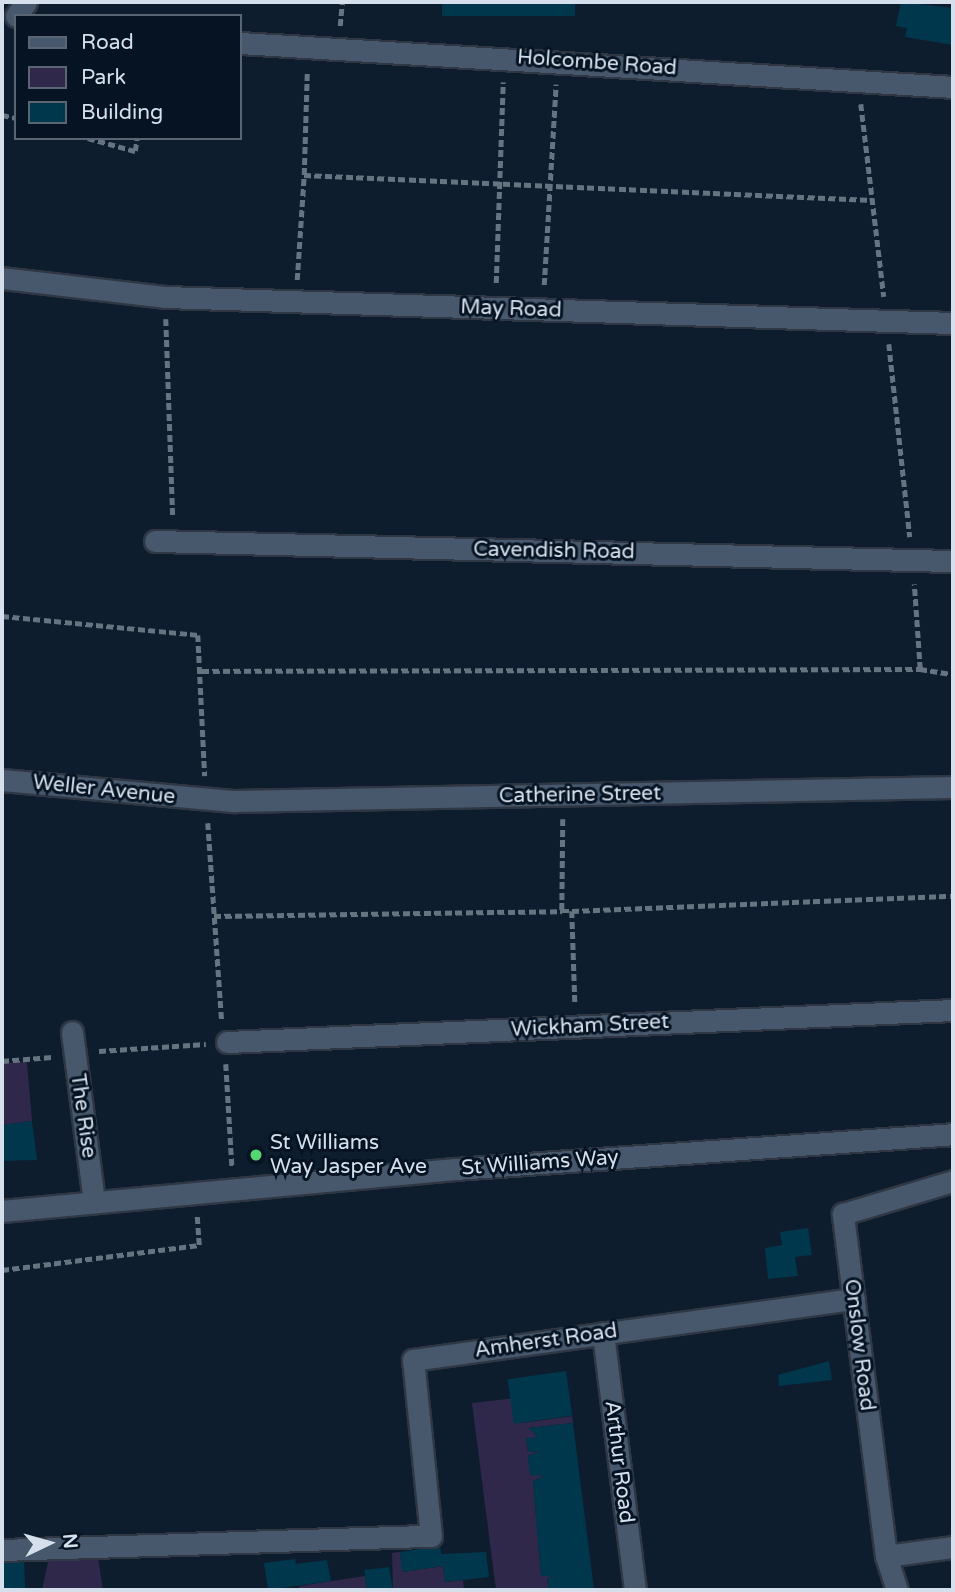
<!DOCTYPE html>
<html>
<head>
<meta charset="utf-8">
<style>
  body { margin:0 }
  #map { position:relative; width:955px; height:1592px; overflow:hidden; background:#0d1d2d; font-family:"Varela Round",sans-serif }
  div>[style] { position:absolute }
  .green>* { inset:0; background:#30284b }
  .building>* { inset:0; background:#00374c; transform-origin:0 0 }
  .path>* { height:4.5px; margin-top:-2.25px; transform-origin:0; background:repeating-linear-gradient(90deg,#667482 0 7px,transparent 0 10.5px) }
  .roads { filter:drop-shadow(2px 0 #2f3744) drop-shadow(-2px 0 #2f3744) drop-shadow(0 2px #2f3744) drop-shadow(0 -2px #2f3744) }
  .minor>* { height:21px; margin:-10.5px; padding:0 10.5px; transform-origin:10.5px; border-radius:10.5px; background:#47586c }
  .dots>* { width:19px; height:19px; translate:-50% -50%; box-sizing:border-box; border:4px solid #051323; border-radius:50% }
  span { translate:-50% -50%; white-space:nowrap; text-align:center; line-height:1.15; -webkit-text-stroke:6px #051323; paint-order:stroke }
  .street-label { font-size:21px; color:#d6e0ec }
  .poi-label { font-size:21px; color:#d6e0ec }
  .left { translate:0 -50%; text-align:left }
  .frame { position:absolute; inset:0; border:4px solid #d6e0ec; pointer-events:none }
  .legend { position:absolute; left:14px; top:14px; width:228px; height:126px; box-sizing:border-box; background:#051323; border:2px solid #596573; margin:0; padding:9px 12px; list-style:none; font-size:21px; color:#d6e0ec }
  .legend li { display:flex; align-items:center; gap:14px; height:35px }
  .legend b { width:35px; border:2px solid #596573 }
  .north { position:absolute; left:14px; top:1508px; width:70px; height:70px; -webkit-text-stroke:5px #051323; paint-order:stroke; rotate:85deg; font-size:19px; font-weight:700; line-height:28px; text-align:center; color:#d6e0ec }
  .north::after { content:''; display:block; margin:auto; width:24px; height:32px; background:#d6e0ec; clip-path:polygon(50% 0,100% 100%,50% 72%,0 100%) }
</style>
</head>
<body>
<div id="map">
  <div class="green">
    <i style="clip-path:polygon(27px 1062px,32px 1121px,2px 1125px,2px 1063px)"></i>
    <i style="clip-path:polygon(518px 1398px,521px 1423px,572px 1416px,573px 1423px,529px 1428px,538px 1437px,526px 1439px,528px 1452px,540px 1451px,528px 1456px,544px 1476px,533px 1481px,541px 1575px,557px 1577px,547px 1579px,549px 1590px,496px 1590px,472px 1403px)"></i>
    <i style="clip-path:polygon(400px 1552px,403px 1572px,443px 1566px,445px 1582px,463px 1580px,464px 1590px,393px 1590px,392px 1553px)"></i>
    <i style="clip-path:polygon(98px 1557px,103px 1590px,42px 1590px,49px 1558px)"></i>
    <i style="clip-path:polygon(365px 1576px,367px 1590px,300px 1590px,299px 1586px)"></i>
  </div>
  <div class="building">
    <i style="left:442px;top:2px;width:133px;height:14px"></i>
    <i style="clip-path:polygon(901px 2px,953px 8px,953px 45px,905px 37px,907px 28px,896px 26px)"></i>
    <i style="clip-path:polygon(32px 1121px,37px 1160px,2px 1161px,2px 1125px)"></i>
    <i style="clip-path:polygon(808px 1228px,812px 1255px,795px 1257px,798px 1276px,768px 1279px,765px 1248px,782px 1245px,780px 1232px)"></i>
    <i style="clip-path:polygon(829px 1361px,832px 1380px,779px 1386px,778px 1375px)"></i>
    <i style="left:566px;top:1371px;width:45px;height:59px;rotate:82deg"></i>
    <i style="clip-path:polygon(573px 1423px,594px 1590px,549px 1590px,547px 1578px,557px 1577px,541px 1576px,533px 1481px,544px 1476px,530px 1475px,528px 1456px,540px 1451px,528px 1452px,526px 1438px,538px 1437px,528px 1428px)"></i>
    <i style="clip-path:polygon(440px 1546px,441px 1554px,486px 1552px,489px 1577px,445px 1582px,443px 1566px,402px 1572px,400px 1552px)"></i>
    <i style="left:24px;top:1556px;width:34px;height:22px;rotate:88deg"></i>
    <i style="clip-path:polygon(295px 1559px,296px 1564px,327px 1560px,331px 1581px,268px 1590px,264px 1563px)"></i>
    <i style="clip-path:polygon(389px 1567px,393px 1590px,367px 1590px,364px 1570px)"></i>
  </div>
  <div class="path">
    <i style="left:340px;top:26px;width:24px;rotate:-85deg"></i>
    <i style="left:861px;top:104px;width:194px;rotate:83.2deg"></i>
    <i style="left:2px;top:115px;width:14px;rotate:12deg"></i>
    <i style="left:88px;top:138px;width:49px;rotate:15.5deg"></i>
    <i style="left:135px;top:151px;width:13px;rotate:-81deg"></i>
    <i style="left:304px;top:175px;width:104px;rotate:-88.3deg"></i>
    <i style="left:297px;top:280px;width:105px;rotate:-86.2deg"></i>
    <i style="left:304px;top:175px;width:569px;rotate:2.52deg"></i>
    <i style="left:496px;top:283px;width:201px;rotate:-88deg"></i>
    <i style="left:544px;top:285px;width:201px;rotate:-86.6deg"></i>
    <i style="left:166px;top:319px;width:198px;rotate:88deg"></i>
    <i style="left:889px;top:344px;width:194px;rotate:83.8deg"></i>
    <i style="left:2px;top:616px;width:197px;rotate:5.5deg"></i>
    <i style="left:198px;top:635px;width:141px;rotate:87.2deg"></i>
    <i style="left:920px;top:669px;width:33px;rotate:9deg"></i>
    <i style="left:202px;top:671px;width:718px;rotate:-0.16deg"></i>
    <i style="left:920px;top:669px;width:85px;rotate:-94deg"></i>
    <i style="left:563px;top:819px;width:92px;rotate:90.6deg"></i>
    <i style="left:562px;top:911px;width:10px"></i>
    <i style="left:572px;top:911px;width:91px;rotate:88.1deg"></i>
    <i style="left:208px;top:823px;width:198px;rotate:86deg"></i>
    <i style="left:572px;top:911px;width:381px;rotate:-2.3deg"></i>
    <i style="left:214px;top:916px;width:348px;rotate:-0.8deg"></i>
    <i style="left:99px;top:1051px;width:107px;rotate:-3.7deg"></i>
    <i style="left:2px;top:1061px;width:50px;rotate:-4.6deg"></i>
    <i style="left:226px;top:1064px;width:102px;rotate:86.6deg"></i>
    <i style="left:2px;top:1270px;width:199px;rotate:-7.2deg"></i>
    <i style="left:199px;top:1245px;width:30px;rotate:-94deg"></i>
  </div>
  <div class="roads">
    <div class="minor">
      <i style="left:16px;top:16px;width:17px;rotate:-54deg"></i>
      <i style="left:240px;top:43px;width:714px;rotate:3.53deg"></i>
      <i style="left:2px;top:278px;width:164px;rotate:6.6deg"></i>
      <i style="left:165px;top:297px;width:788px;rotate:1.89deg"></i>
      <i style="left:155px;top:541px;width:798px;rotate:1.44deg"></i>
      <i style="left:2px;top:780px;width:234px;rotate:5.2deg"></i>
      <i style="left:235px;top:801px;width:718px;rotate:-1.12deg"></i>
      <i style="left:72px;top:1032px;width:170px;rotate:82.6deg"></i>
      <i style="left:227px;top:1042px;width:727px;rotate:-2.52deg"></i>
      <i style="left:2px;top:1211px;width:455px;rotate:-5.3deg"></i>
      <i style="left:455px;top:1169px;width:499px;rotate:-4deg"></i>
      <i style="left:603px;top:1333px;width:259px;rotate:82.9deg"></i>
      <i style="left:2px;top:1550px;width:429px;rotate:-1.9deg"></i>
      <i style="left:431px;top:1536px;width:177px;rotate:-95.8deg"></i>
      <i style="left:413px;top:1360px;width:445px;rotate:-7.9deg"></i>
      <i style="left:886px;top:1556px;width:68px;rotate:-7.7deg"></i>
      <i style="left:897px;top:1590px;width:36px;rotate:-108deg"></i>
      <i style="left:886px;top:1556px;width:345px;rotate:-97.2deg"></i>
      <i style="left:843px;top:1214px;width:115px;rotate:-16.7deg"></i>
    </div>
  </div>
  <div class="dots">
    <i style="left:256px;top:1155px;background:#56d671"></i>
  </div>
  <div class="street-label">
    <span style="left:597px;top:63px;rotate:4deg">Holcombe Road</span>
    <span style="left:511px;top:309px;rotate:2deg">May Road</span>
    <span style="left:554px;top:551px;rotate:1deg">Cavendish Road</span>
    <span style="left:104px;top:790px;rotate:6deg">Weller Avenue</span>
    <span style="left:580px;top:795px;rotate:-1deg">Catherine Street</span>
    <span style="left:590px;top:1026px;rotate:-3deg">Wickham Street</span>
    <span style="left:83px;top:1116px;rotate:82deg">The Rise</span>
    <span style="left:540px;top:1163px;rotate:-4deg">St Williams Way</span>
    <span style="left:546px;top:1341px;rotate:-8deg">Amherst Road</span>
    <span style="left:859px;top:1345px;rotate:83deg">Onslow Road</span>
    <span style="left:619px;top:1462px;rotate:83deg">Arthur Road</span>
  </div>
  <div class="poi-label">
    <span class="left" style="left:270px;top:1155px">St Williams<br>Way Jasper Ave</span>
  </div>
  <div class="frame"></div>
  <ul class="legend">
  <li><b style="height:9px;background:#47586c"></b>Road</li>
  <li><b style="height:19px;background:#30284b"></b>Park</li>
  <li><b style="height:19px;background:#00374c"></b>Building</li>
  </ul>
  <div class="north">N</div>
</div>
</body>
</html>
